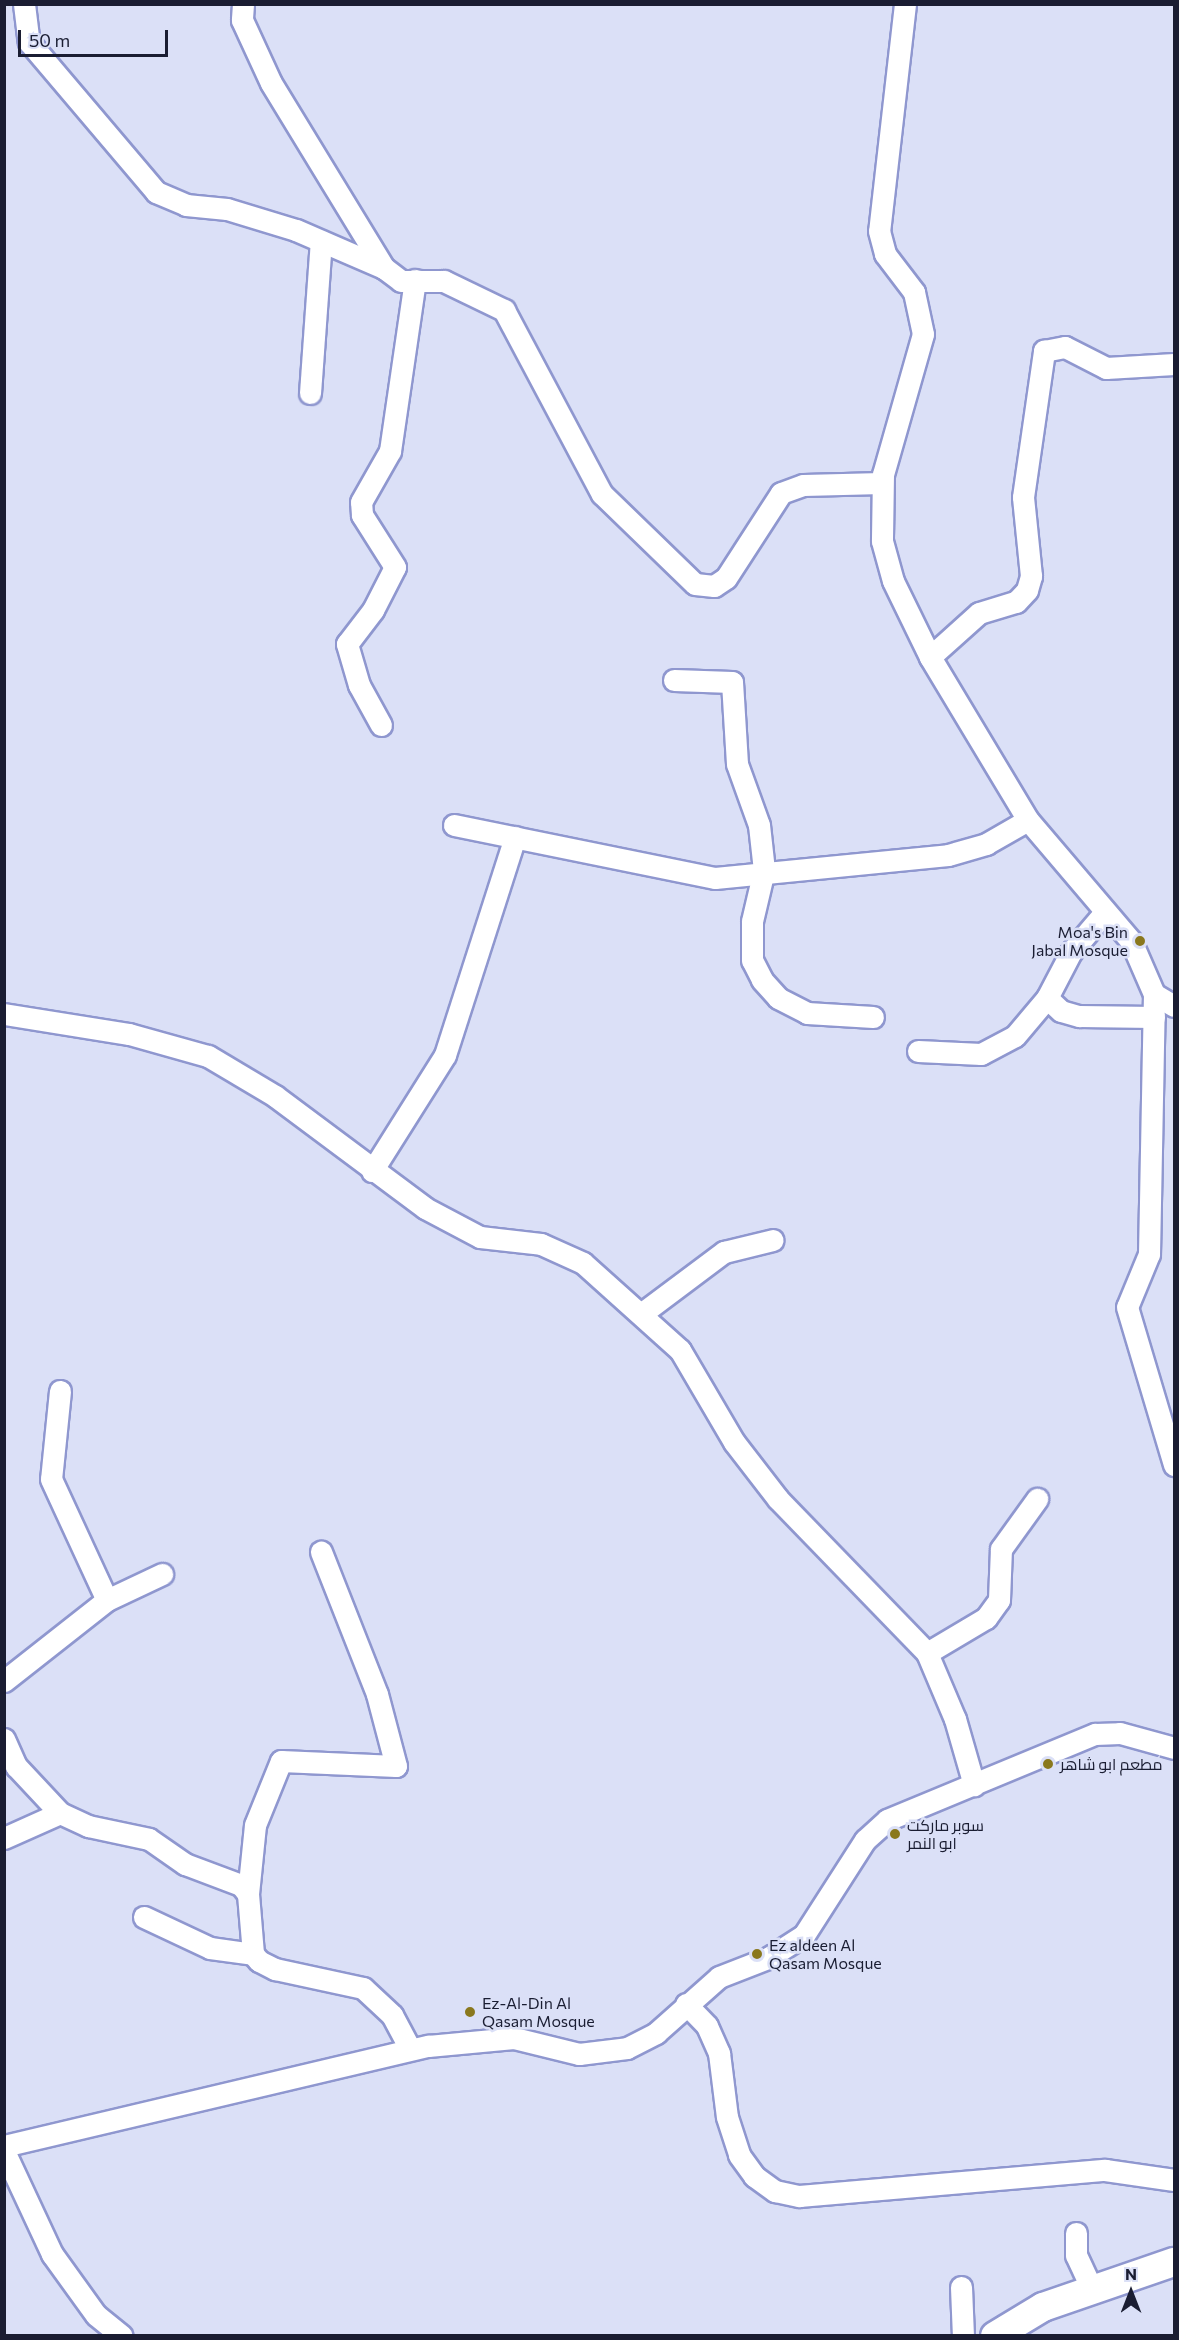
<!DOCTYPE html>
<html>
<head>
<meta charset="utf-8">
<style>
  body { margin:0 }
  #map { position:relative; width:1179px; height:2340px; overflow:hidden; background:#dbe0f7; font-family:Commissioner,Cairo,sans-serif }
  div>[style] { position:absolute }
  .roads { filter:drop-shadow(2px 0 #8f97cf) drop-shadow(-2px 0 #8f97cf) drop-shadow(0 2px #8f97cf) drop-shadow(0 -2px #8f97cf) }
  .street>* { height:21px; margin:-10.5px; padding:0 10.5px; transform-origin:10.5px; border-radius:10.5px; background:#fff }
  .secondary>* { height:28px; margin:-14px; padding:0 14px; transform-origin:14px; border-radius:14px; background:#fff }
  .dots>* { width:16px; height:16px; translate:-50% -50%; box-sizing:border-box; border:3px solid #dbe0f7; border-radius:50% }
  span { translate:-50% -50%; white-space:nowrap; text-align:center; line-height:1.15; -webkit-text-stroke:5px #dbe0f7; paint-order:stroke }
  .poi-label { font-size:16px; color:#1a1d32 }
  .right { translate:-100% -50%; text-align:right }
  .left { translate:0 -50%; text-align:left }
  .frame { position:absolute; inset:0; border:6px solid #1a1d32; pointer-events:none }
  .north { position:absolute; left:1101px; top:2262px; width:60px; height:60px; -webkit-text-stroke:4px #dbe0f7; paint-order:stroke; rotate:0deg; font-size:16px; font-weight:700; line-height:24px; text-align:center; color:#1a1d32 }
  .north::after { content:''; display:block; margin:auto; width:21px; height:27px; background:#1a1d32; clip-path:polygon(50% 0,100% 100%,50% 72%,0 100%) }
  .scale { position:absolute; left:18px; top:30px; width:150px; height:27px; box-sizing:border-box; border:3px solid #1a1d32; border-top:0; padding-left:8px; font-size:18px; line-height:21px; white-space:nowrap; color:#1a1d32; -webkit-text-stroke:4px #dbe0f7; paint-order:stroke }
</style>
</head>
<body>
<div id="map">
  <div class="roads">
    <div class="street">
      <i style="left:24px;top:4px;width:38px;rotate:83deg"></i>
      <i style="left:29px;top:42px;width:197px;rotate:49.7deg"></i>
      <i style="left:156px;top:192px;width:33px;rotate:23deg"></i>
      <i style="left:186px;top:205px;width:41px;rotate:5.6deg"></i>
      <i style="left:227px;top:209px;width:72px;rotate:16.9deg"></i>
      <i style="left:296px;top:230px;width:96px;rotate:23.4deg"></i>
      <i style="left:243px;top:4px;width:16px;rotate:94deg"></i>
      <i style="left:242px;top:20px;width:69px;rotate:65.3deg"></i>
      <i style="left:271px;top:83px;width:217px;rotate:58.6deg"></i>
      <i style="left:384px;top:268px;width:21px;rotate:37deg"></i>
      <i style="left:401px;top:281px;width:43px"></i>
      <i style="left:444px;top:281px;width:67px;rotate:25.8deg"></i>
      <i style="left:504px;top:310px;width:208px;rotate:62deg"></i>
      <i style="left:602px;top:494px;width:129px;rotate:44.1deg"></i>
      <i style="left:695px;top:584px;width:19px;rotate:6deg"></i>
      <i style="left:714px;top:586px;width:14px;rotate:-34deg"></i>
      <i style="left:726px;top:578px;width:101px;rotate:-57.1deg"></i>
      <i style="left:781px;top:493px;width:23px;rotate:-20deg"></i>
      <i style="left:803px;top:485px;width:79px;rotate:-1.5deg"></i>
      <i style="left:905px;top:4px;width:228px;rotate:96.5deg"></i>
      <i style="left:879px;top:231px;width:24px;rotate:75deg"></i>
      <i style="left:885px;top:254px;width:48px;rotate:52.7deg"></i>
      <i style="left:914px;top:292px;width:43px;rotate:77.9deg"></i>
      <i style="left:923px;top:334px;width:146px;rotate:105.9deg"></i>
      <i style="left:883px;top:474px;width:67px;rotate:90.9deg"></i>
      <i style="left:882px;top:541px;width:41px;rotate:74.6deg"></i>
      <i style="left:893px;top:581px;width:85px;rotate:64deg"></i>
      <i style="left:930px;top:657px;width:190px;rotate:59deg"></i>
      <i style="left:1028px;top:820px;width:159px;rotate:49.6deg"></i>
      <i style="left:1131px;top:941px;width:58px;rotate:66.5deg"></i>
      <i style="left:1154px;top:994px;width:260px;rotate:91.1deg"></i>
      <i style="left:1149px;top:1254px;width:57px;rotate:112.5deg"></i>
      <i style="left:1127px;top:1307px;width:165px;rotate:73.4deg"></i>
      <i style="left:310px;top:393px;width:152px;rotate:-85.9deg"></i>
      <i style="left:930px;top:657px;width:66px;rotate:-41.9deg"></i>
      <i style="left:979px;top:613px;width:39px;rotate:-17deg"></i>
      <i style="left:1016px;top:602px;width:16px;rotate:-47deg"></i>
      <i style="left:1027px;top:590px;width:15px;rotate:-74deg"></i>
      <i style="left:1031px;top:576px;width:79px;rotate:-95.8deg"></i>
      <i style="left:1023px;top:497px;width:148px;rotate:-81.8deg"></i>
      <i style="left:1044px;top:351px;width:21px;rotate:-11deg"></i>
      <i style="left:1065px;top:347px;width:46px;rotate:27.1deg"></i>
      <i style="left:1106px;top:368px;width:68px;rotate:-3.4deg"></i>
      <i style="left:674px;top:680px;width:58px;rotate:2deg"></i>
      <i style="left:732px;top:682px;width:82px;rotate:86.5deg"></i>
      <i style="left:737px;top:764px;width:65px;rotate:70.2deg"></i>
      <i style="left:759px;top:825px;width:45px;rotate:83.7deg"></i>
      <i style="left:764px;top:870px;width:52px;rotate:103.2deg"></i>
      <i style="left:752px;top:921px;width:39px;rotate:90deg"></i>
      <i style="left:752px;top:960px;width:22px;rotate:63deg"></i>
      <i style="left:762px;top:980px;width:24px;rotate:48deg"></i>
      <i style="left:778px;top:998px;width:33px;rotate:27deg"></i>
      <i style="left:807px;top:1013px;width:66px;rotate:3.5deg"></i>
      <i style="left:381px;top:725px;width:46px;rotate:-118.8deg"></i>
      <i style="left:359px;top:685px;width:43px;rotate:-106.3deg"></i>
      <i style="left:347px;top:644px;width:43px;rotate:-52.6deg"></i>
      <i style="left:373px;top:610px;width:48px;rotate:-62.9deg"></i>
      <i style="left:395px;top:567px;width:62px;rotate:-122.4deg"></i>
      <i style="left:362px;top:515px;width:13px;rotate:-94deg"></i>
      <i style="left:361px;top:502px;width:59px;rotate:-60.4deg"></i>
      <i style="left:390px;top:451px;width:173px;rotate:-81.7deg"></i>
      <i style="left:454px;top:825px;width:266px;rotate:11.5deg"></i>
      <i style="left:715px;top:878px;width:234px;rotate:-5.6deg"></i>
      <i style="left:948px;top:855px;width:40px;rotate:-16deg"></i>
      <i style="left:986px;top:844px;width:48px;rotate:-29.7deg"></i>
      <i style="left:1105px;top:912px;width:52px;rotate:130.4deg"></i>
      <i style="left:1071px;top:952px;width:52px;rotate:117.6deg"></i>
      <i style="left:1047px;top:998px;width:19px;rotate:43deg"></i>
      <i style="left:1061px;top:1011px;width:19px;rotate:16deg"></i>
      <i style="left:1079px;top:1016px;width:75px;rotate:0.8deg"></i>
      <i style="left:1154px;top:994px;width:23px;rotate:31deg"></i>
      <i style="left:4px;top:1014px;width:127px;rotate:9.1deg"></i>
      <i style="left:129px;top:1034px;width:82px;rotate:15.6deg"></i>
      <i style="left:208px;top:1056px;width:78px;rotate:30.8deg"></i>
      <i style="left:275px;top:1096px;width:187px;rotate:36.7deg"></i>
      <i style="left:425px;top:1208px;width:62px;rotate:27.8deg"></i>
      <i style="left:480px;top:1237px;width:61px;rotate:6.5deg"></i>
      <i style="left:541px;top:1244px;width:46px;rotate:24.3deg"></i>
      <i style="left:583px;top:1263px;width:130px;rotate:41.9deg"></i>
      <i style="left:680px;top:1350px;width:107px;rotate:59.6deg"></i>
      <i style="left:734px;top:1442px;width:72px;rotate:52.3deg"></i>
      <i style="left:778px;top:1499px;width:214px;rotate:45.9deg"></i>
      <i style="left:927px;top:1653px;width:72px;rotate:67deg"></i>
      <i style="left:955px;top:1719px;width:69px;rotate:73.9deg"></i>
      <i style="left:918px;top:1051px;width:63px;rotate:2.7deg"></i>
      <i style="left:981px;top:1054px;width:38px;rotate:-28deg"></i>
      <i style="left:1015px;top:1036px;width:50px;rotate:-49.9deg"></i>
      <i style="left:372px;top:1171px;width:137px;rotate:-57.8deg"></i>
      <i style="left:445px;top:1055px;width:229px;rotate:-72.2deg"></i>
      <i style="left:641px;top:1314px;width:104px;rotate:-36.8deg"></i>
      <i style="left:724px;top:1252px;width:50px;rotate:-13.8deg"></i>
      <i style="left:60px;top:1391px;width:88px;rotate:95.8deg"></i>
      <i style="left:51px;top:1479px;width:133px;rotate:65.2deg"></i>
      <i style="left:927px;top:1653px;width:69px;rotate:-30.7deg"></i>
      <i style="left:986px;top:1618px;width:22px;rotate:-54deg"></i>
      <i style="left:999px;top:1600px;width:51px;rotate:-87.8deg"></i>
      <i style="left:1001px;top:1549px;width:62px;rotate:-54.2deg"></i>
      <i style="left:4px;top:1681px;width:131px;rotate:-38.2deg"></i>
      <i style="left:107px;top:1600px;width:61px;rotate:-25.3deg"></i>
      <i style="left:4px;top:1739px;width:30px;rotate:66deg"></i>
      <i style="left:16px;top:1766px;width:64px;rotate:46.9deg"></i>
      <i style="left:60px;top:1813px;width:31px;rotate:25deg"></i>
      <i style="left:88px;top:1826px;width:62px;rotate:12deg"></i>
      <i style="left:149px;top:1839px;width:44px;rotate:34.8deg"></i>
      <i style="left:185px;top:1864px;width:60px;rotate:20.6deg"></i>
      <i style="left:241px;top:1885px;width:11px;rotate:52deg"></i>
      <i style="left:248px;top:1894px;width:60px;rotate:85.2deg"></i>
      <i style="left:253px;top:1954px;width:9px;rotate:49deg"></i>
      <i style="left:259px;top:1961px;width:18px;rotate:27deg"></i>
      <i style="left:275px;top:1969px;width:90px;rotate:12.2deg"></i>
      <i style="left:363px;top:1988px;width:40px;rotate:43deg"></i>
      <i style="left:392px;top:2015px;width:38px;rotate:62deg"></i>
      <i style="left:4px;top:1838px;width:61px;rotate:-24.1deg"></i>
      <i style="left:248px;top:1894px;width:69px;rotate:-84.2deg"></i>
      <i style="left:255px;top:1825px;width:69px;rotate:-67.9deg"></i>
      <i style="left:281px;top:1761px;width:115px;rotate:2.5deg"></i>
      <i style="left:396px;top:1766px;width:74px;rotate:-104.8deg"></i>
      <i style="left:377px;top:1694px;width:153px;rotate:-111.5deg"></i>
      <i style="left:144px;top:1917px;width:73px;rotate:25.2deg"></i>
      <i style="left:210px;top:1948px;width:43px;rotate:7.9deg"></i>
      <i style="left:686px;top:2004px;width:30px;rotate:46deg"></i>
      <i style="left:707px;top:2026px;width:30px;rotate:66deg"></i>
      <i style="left:719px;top:2053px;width:64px;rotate:82.9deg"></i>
      <i style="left:727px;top:2117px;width:40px;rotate:72deg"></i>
      <i style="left:739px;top:2155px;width:26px;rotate:54deg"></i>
      <i style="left:754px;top:2176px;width:26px;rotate:36deg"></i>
      <i style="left:775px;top:2191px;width:25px;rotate:12deg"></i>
      <i style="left:799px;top:2196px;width:307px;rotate:-4.9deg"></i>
      <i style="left:1105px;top:2170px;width:70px;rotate:8.2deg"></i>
      <i style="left:4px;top:2146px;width:436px;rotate:-13.3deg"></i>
      <i style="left:428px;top:2046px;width:86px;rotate:-5.3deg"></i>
      <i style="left:514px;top:2038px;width:67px;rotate:13.8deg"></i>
      <i style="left:579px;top:2054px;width:48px;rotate:-7.1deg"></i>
      <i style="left:627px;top:2048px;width:33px;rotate:-27deg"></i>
      <i style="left:656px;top:2033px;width:84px;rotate:-41.6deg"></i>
      <i style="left:719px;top:1977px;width:53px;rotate:-21.2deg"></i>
      <i style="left:768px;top:1958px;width:43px;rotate:-32.6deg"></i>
      <i style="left:804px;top:1935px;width:113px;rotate:-57.3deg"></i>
      <i style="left:865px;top:1840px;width:30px;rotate:-42deg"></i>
      <i style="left:887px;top:1820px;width:225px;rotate:-22.5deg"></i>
      <i style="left:1095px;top:1734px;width:25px;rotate:-2deg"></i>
      <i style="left:1120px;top:1733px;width:56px;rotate:15.5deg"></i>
      <i style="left:4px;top:2151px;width:114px;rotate:65deg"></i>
      <i style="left:52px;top:2254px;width:75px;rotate:54.2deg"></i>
      <i style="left:96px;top:2315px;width:33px;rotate:39deg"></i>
      <i style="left:1076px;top:2233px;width:22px;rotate:90deg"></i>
      <i style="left:1076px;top:2255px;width:38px;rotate:65deg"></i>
      <i style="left:961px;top:2287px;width:49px;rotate:87.7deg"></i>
    </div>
    <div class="secondary">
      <i style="left:995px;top:2336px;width:56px;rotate:-31.1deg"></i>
      <i style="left:1043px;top:2307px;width:139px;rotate:-19deg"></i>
    </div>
  </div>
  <div class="dots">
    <i style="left:1140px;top:941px;background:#8a781d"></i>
    <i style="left:1048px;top:1764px;background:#8a781d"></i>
    <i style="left:895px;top:1834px;background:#8a781d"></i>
    <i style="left:757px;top:1954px;background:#8a781d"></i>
    <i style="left:470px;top:2012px;background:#8a781d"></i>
  </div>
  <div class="poi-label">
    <span class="right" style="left:1128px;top:941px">Moa's Bin<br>Jabal Mosque</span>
    <span class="left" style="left:1060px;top:1764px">مطعم ابو شاهر</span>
    <span class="left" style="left:907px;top:1834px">سوبر ماركت<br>ابو النمر</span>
    <span class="left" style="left:769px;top:1954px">Ez aldeen Al<br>Qasam Mosque</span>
    <span class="left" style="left:482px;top:2012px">Ez-Al-Din Al<br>Qasam Mosque</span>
  </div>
  <div class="frame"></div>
  <div class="north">N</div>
  <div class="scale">50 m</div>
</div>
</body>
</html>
